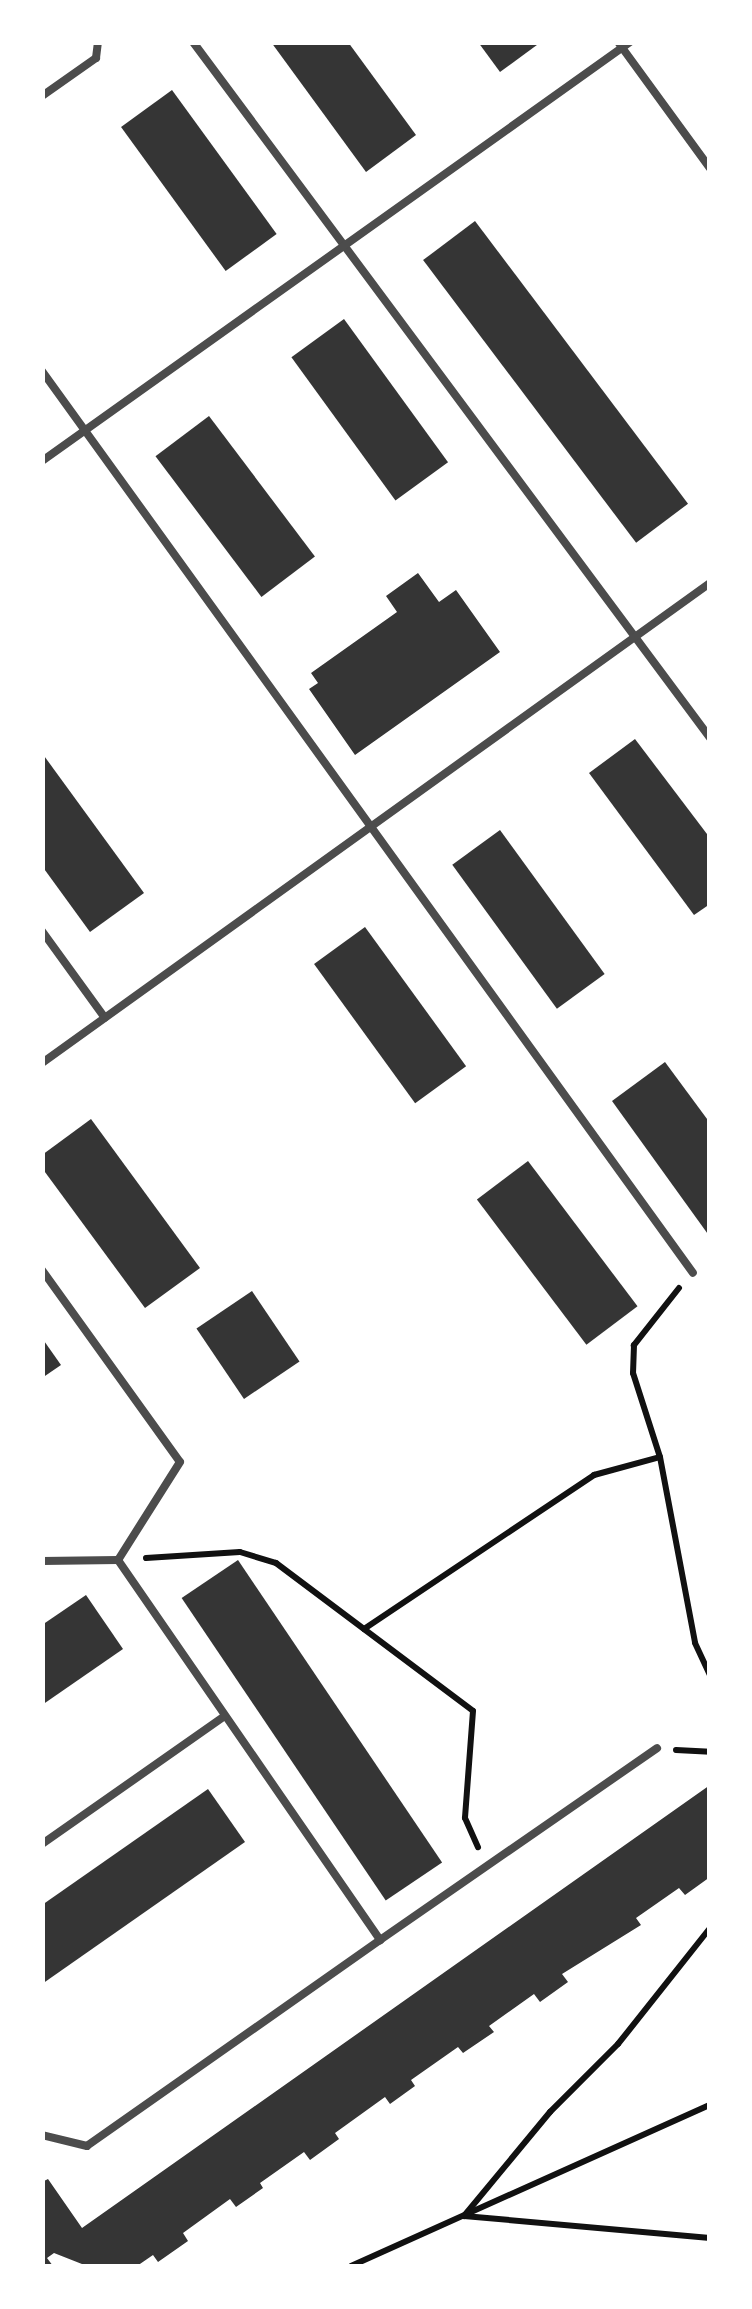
<!DOCTYPE html>
<html>
<head>
<meta charset="utf-8">
<style>
  body { margin:0 }
  #map { position:relative; width:752px; height:2309px; overflow:hidden; background:#fff; font-family:"PT Sans",sans-serif }
  div>[style] { position:absolute }
  .building>* { inset:0; background:#353535; transform-origin:0 0 }
  .path>* { height:6px; margin:-3px; padding:0 3px; transform-origin:3px; border-radius:3px; background:#111 }
  .service>* { height:8px; margin:-4px; padding:0 4px; transform-origin:4px; border-radius:4px; background:#4c4c4c }
  span { translate:-50% -50%; white-space:nowrap; text-align:center; line-height:1.15; -webkit-text-stroke:8px #fff; paint-order:stroke }
  .frame { position:absolute; inset:0; border:45px solid #fff; pointer-events:none }
</style>
</head>
<body>
<div id="map">
  <div class="building">
    <i style="clip-path:polygon(271px 42px,348px 42px,416px 135px,366px 172px)"></i>
    <i style="clip-path:polygon(478px 42px,541px 42px,500px 72px)"></i>
    <i style="left:172px;top:90px;width:178px;height:63px;rotate:54deg"></i>
    <i style="left:475px;top:221px;width:354px;height:65px;rotate:53deg"></i>
    <i style="left:344px;top:319px;width:177px;height:65px;rotate:54deg"></i>
    <i style="left:209px;top:416px;width:176px;height:67px;rotate:53deg"></i>
    <i style="clip-path:polygon(418px 573px,439px 602px,456px 590px,500px 652px,355px 755px,309px 689px,318px 683px,311px 673px,397px 612px,386px 596px)"></i>
    <i style="clip-path:polygon(635px 739px,710px 838px,710px 904px,694px 915px,589px 773px)"></i>
    <i style="clip-path:polygon(42px 753px,144px 893px,90px 932px,42px 866px)"></i>
    <i style="left:500px;top:830px;width:178px;height:59px;rotate:54deg"></i>
    <i style="left:365px;top:927px;width:172px;height:63px;rotate:54deg"></i>
    <i style="clip-path:polygon(665px 1062px,710px 1123px,710px 1237px,612px 1101px)"></i>
    <i style="clip-path:polygon(91px 1119px,200px 1268px,145px 1308px,42px 1168px,42px 1155px)"></i>
    <i style="left:528px;top:1161px;width:182px;height:64px;rotate:53deg"></i>
    <i style="left:252px;top:1291px;width:85px;height:67px;rotate:56deg"></i>
    <i style="clip-path:polygon(42px 1338px,61px 1365px,42px 1378px)"></i>
    <i style="left:238px;top:1560px;width:365px;height:68px;rotate:56deg"></i>
    <i style="clip-path:polygon(86px 1595px,123px 1649px,42px 1705px,42px 1625px)"></i>
    <i style="clip-path:polygon(710px 1785px,710px 1877px,685px 1895px,679px 1888px,636px 1918px,641px 1925px,562px 1974px,568px 1982px,540px 2002px,534px 1994px,489px 2026px,494px 2032px,463px 2053px,458px 2047px,411px 2080px,415px 2086px,390px 2104px,385px 2097px,335px 2133px,339px 2139px,310px 2160px,304px 2152px,260px 2183px,263px 2188px,236px 2207px,230px 2199px,183px 2233px,188px 2241px,158px 2262px,153px 2255px,137px 2266px,87px 2266px,54px 2253px,47px 2258px,53px 2266px,42px 2266px,42px 2182px,48px 2179px,82px 2228px)"></i>
    <i style="clip-path:polygon(208px 1789px,245px 1842px,42px 1984px,42px 1905px)"></i>
  </div>
  <div class="path">
    <i style="left:679px;top:1288px;width:73px;rotate:128.3deg"></i>
    <i style="left:634px;top:1345px;width:28px;rotate:92deg"></i>
    <i style="left:633px;top:1373px;width:88px;rotate:72.2deg"></i>
    <i style="left:660px;top:1457px;width:189px;rotate:79.3deg"></i>
    <i style="left:695px;top:1643px;width:35px;rotate:65deg"></i>
    <i style="left:146px;top:1558px;width:94px;rotate:-3.7deg"></i>
    <i style="left:240px;top:1552px;width:38px;rotate:17deg"></i>
    <i style="left:276px;top:1563px;width:246px;rotate:36.9deg"></i>
    <i style="left:473px;top:1711px;width:107px;rotate:94.3deg"></i>
    <i style="left:465px;top:1818px;width:32px;rotate:66deg"></i>
    <i style="left:364px;top:1629px;width:277px;rotate:-33.8deg"></i>
    <i style="left:594px;top:1475px;width:68px;rotate:-15.3deg"></i>
    <i style="left:676px;top:1750px;width:34px;rotate:3deg"></i>
    <i style="left:710px;top:1928px;width:148px;rotate:128.4deg"></i>
    <i style="left:618px;top:2044px;width:96px;rotate:135deg"></i>
    <i style="left:550px;top:2112px;width:135px;rotate:129.6deg"></i>
    <i style="left:464px;top:2216px;width:247px;rotate:5.1deg"></i>
    <i style="left:351px;top:2266px;width:393px;rotate:-24.2deg"></i>
  </div>
  <div class="service">
    <i style="left:193px;top:42px;width:867px;rotate:53.39deg"></i>
    <i style="left:618px;top:42px;width:156px;rotate:53.9deg"></i>
    <i style="left:42px;top:96px;width:66px;rotate:-35.1deg"></i>
    <i style="left:96px;top:58px;width:16px;rotate:-83deg"></i>
    <i style="left:42px;top:371px;width:1112px;rotate:54.18deg"></i>
    <i style="left:42px;top:461px;width:722px;rotate:-35.47deg"></i>
    <i style="left:42px;top:931px;width:107px;rotate:54.1deg"></i>
    <i style="left:42px;top:1063px;width:823px;rotate:-35.7deg"></i>
    <i style="left:42px;top:1270px;width:236px;rotate:54.3deg"></i>
    <i style="left:180px;top:1462px;width:116px;rotate:122.3deg"></i>
    <i style="left:42px;top:1561px;width:76px;rotate:-0.8deg"></i>
    <i style="left:118px;top:1560px;width:462px;rotate:55.4deg"></i>
    <i style="left:380px;top:1940px;width:358px;rotate:144.9deg"></i>
    <i style="left:87px;top:2146px;width:46px;rotate:-166.3deg"></i>
    <i style="left:42px;top:1844px;width:223px;rotate:-35deg"></i>
    <i style="left:380px;top:1940px;width:337px;rotate:-34.7deg"></i>
  </div>
  <div class="frame"></div>
</div>
</body>
</html>
